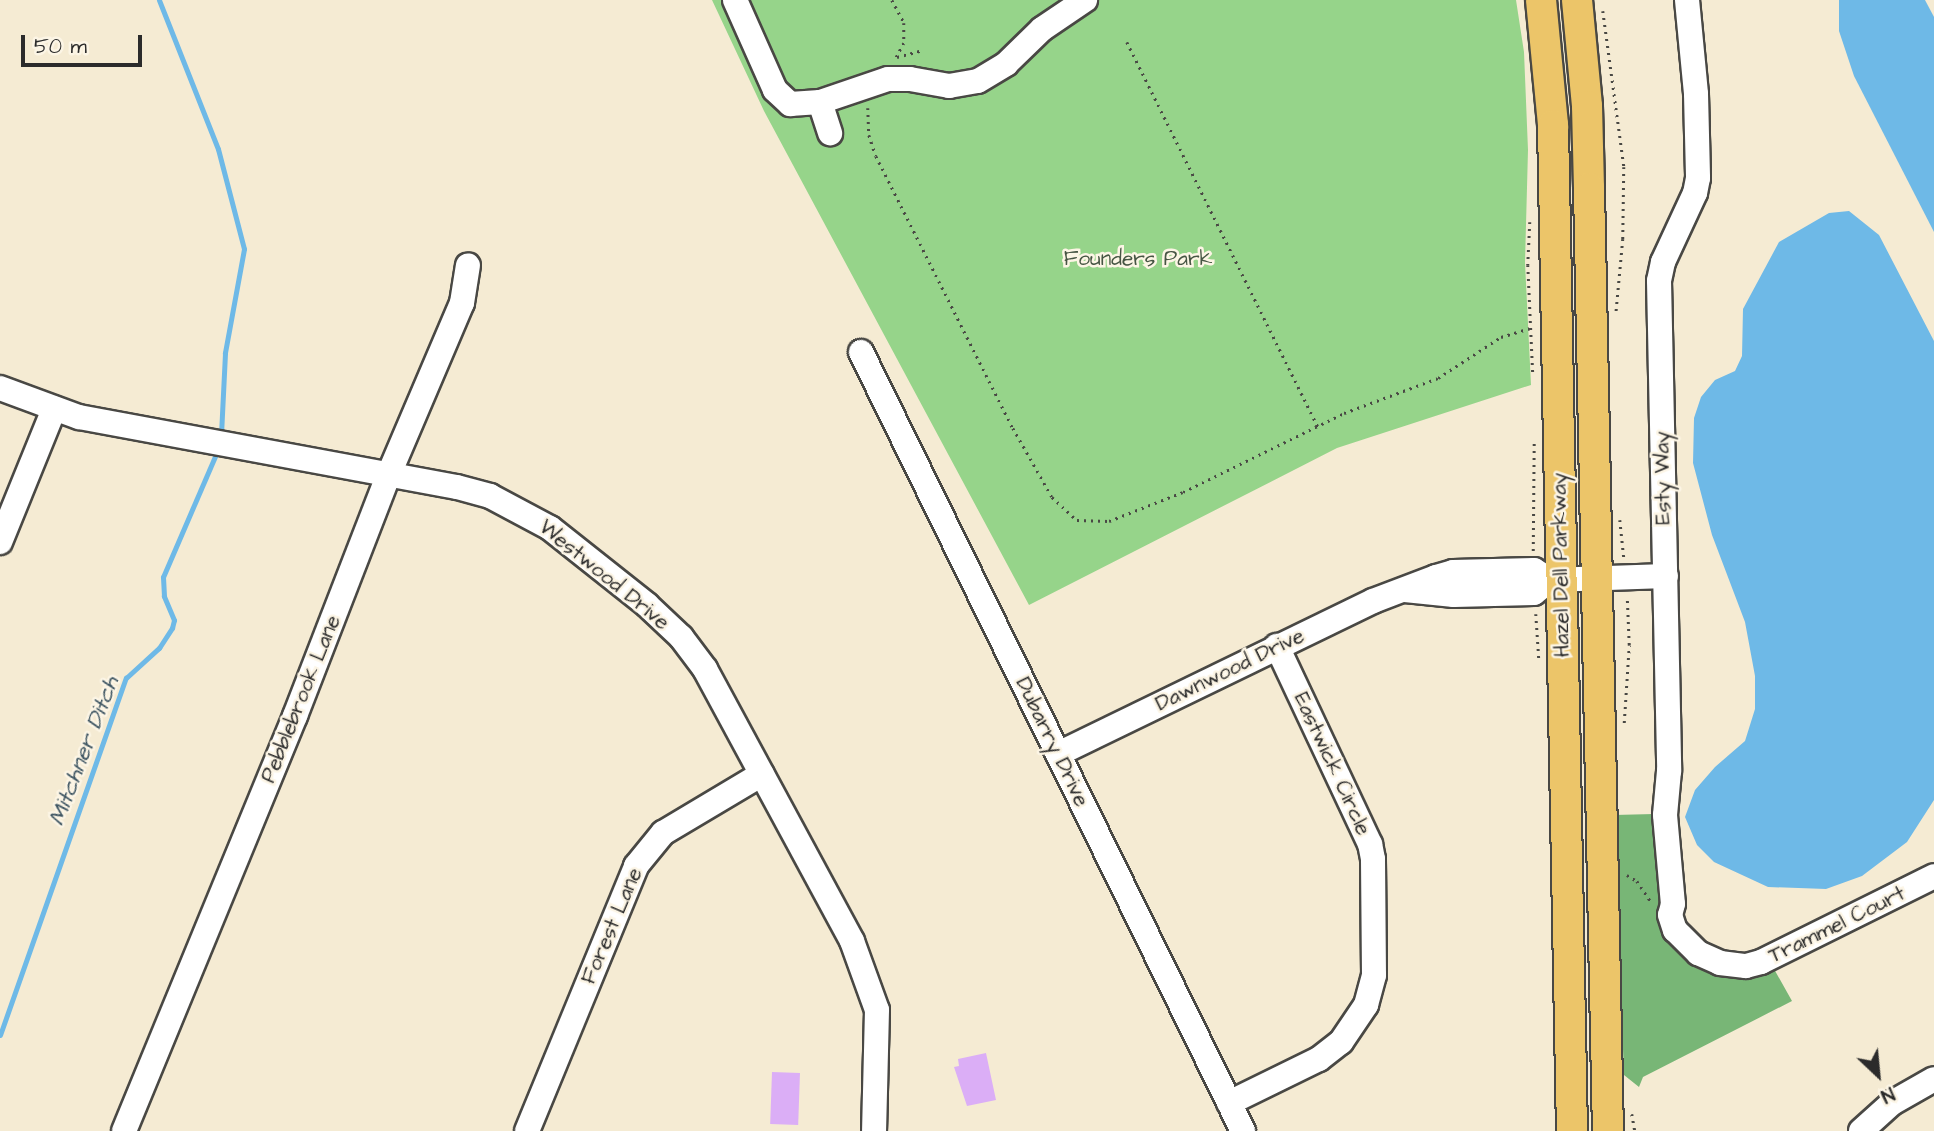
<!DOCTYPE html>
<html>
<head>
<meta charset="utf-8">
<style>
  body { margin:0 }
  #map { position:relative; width:1934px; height:1131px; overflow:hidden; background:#f5ebd3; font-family:"Architects Daughter",sans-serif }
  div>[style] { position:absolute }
  .green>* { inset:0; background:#96d48a }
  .forest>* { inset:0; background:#78b676 }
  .water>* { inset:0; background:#6eb9e7 }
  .stream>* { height:5px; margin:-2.5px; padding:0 2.5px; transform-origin:2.5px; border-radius:2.5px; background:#6eb9e7 }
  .building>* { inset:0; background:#dbaef6; transform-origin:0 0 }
  .path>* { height:2.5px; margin-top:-1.25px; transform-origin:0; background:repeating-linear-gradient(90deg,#494844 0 2px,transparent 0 7px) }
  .roads { filter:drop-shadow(2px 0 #494844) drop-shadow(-2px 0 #494844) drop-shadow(0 2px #494844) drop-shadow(0 -2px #494844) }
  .minor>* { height:24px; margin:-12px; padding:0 12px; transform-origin:12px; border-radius:12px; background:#fff }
  .major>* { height:30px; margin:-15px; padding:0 15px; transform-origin:15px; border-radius:15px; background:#ecc569 }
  span { translate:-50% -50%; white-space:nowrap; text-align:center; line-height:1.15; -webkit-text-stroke:5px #fcf5e5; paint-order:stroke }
  .park-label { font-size:21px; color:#465543 }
  .street-label { font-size:21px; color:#2b2b2b }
  .water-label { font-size:23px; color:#3f5663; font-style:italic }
  .north { position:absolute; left:1843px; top:1040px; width:70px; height:70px; -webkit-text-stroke:5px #fcf5e5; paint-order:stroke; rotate:154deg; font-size:19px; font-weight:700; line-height:28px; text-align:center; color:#2b2b2b }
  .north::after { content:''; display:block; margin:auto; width:24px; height:32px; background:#2b2b2b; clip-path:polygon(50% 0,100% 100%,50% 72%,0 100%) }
  .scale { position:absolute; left:21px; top:35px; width:121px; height:32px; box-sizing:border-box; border:4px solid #2b2b2b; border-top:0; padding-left:9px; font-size:21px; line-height:24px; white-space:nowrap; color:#2b2b2b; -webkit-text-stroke:5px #fcf5e5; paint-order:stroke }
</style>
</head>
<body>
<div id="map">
  <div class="green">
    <i style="clip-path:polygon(712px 0,1516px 0,1524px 52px,1528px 150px,1525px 263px,1531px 385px,1337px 448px,1029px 605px,764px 111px)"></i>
  </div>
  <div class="forest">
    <i style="clip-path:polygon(1654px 814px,1654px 851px,1663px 914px,1675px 941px,1687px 960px,1729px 976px,1774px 969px,1792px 1001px,1643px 1077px,1639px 1087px,1624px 1075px,1614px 815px)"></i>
  </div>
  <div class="water">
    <i style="clip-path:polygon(1839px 0,1925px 0,1934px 17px,1934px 232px,1854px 76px,1839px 31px)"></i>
    <i style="clip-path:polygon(1849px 211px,1879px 235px,1934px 341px,1934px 800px,1907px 842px,1862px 876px,1826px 889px,1768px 887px,1714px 862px,1697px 845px,1685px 817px,1695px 790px,1715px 767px,1745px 741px,1755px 709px,1755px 676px,1745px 622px,1712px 535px,1693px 463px,1694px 418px,1701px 397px,1715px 380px,1735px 371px,1742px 356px,1743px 309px,1779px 242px,1829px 213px)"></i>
  </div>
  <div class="stream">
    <i style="left:159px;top:0;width:160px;rotate:68.4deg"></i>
    <i style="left:218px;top:149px;width:103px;rotate:75.4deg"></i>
    <i style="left:244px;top:249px;width:106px;rotate:100.4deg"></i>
    <i style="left:225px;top:353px;width:81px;rotate:92.8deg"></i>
    <i style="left:0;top:1035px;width:379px;rotate:-70.6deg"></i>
    <i style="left:126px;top:678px;width:45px;rotate:-42.3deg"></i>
    <i style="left:159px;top:648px;width:24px;rotate:-57deg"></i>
    <i style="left:172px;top:628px;width:8px;rotate:-76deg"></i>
    <i style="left:174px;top:620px;width:26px;rotate:-113deg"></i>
    <i style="left:164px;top:596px;width:19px;rotate:-93deg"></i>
    <i style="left:163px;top:577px;width:134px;rotate:-66.7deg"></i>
  </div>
  <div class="building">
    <i style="clip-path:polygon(986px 1053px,996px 1100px,967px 1106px,954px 1067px,959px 1066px,958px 1059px)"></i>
    <i style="left:772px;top:1072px;width:28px;height:52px;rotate:2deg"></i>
  </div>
  <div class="path">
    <i style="left:892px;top:0;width:26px;rotate:62deg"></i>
    <i style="left:904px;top:23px;width:20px;rotate:90deg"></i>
    <i style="left:904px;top:43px;width:17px;rotate:118deg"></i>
    <i style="left:1603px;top:11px;width:157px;rotate:82.3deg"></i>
    <i style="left:1624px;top:167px;width:72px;rotate:90.8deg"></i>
    <i style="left:1623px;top:239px;width:75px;rotate:95.3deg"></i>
    <i style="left:1127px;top:42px;width:430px;rotate:63.6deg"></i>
    <i style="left:897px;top:57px;width:24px;rotate:-15deg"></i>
    <i style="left:868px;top:108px;width:27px;rotate:88deg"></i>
    <i style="left:869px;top:135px;width:22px;rotate:72deg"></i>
    <i style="left:876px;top:156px;width:305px;rotate:63.3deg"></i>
    <i style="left:1013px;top:428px;width:79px;rotate:60.5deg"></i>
    <i style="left:1052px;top:497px;width:34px;rotate:43deg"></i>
    <i style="left:1077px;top:520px;width:32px;rotate:2deg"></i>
    <i style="left:1109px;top:521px;width:79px;rotate:-21.4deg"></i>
    <i style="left:1183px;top:492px;width:179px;rotate:-26.1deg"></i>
    <i style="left:1344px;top:413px;width:100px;rotate:-20.4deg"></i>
    <i style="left:1438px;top:378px;width:75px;rotate:-33.1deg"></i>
    <i style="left:1501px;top:337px;width:30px;rotate:-17deg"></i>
    <i style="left:1530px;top:222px;width:43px;rotate:92.7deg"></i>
    <i style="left:1528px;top:265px;width:111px;rotate:87.4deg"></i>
    <i style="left:1620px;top:520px;width:39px;rotate:84deg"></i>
    <i style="left:1533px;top:551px;width:112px;rotate:-89.5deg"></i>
    <i style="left:1536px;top:614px;width:45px;rotate:86.2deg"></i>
    <i style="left:1624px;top:723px;width:78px;rotate:-86.3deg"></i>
    <i style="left:1629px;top:645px;width:48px;rotate:-92.4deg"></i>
    <i style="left:1627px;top:875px;width:12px;rotate:31deg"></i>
    <i style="left:1637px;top:881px;width:27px;rotate:56deg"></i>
    <i style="left:1632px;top:1114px;width:17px;rotate:80deg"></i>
  </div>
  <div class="roads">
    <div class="minor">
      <i style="left:735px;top:0;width:98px;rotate:66deg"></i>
      <i style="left:775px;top:90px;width:21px;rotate:43deg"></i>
      <i style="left:790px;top:104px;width:30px;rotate:-4deg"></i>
      <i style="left:820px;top:102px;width:33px;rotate:72deg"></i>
      <i style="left:1687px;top:0;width:94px;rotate:84.5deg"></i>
      <i style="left:1696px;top:94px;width:84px;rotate:88.6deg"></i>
      <i style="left:1698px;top:178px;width:15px;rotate:101deg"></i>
      <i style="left:1695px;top:193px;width:76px;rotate:114.9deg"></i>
      <i style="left:1663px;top:262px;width:19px;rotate:102deg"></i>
      <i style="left:1659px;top:281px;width:490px;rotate:88.8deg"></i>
      <i style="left:1669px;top:771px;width:44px;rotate:95.2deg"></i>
      <i style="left:1665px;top:815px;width:89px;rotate:84.9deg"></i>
      <i style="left:1673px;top:904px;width:11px;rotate:105deg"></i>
      <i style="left:1670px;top:915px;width:16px;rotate:72deg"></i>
      <i style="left:1675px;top:930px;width:33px;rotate:45deg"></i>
      <i style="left:1698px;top:953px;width:24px;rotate:24deg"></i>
      <i style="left:1720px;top:963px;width:26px;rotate:7deg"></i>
      <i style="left:1746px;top:966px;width:16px;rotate:-15deg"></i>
      <i style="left:1761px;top:962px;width:193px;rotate:-26.4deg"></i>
      <i style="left:820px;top:102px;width:72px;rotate:-18.7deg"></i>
      <i style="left:888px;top:79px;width:22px"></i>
      <i style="left:910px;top:79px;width:40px;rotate:10deg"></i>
      <i style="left:949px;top:86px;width:29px;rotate:-10deg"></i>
      <i style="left:978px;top:81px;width:33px;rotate:-31deg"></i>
      <i style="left:1006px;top:64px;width:50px;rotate:-44.2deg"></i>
      <i style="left:1042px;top:29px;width:52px;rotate:-34deg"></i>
      <i style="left:861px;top:352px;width:868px;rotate:63.88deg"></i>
      <i style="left:0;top:388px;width:84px;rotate:20.2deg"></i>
      <i style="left:79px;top:417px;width:384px;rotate:10.5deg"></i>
      <i style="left:457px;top:487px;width:34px;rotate:15deg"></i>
      <i style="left:490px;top:496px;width:68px;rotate:28.1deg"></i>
      <i style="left:550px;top:528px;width:124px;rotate:38.4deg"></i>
      <i style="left:647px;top:605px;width:47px;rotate:43.3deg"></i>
      <i style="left:681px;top:637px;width:40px;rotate:53deg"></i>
      <i style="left:705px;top:669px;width:309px;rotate:61.6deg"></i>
      <i style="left:852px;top:941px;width:73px;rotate:70.1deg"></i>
      <i style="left:877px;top:1010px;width:121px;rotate:91.4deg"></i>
      <i style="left:0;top:542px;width:144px;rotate:-67.9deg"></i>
      <i style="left:1405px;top:590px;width:49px;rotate:5.8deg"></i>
      <i style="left:1454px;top:595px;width:80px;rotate:-1.4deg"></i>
      <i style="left:1534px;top:593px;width:21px;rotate:-39deg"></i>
      <i style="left:1058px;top:754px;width:350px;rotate:-25.9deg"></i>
      <i style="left:1373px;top:601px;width:67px;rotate:-20.9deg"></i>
      <i style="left:1436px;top:577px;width:18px;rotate:-16deg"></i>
      <i style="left:1453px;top:572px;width:81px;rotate:-1.4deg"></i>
      <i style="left:1534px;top:570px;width:19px;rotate:32deg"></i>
      <i style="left:1550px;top:580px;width:116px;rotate:-2deg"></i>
      <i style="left:1229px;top:1103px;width:100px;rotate:-26.1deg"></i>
      <i style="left:1319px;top:1059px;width:28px;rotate:-38deg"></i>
      <i style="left:1341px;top:1042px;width:45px;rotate:-56deg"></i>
      <i style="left:1366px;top:1005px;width:31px;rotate:-75deg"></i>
      <i style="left:1374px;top:975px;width:116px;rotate:-90.5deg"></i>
      <i style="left:1373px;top:859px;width:15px;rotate:-101deg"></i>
      <i style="left:1370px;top:844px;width:219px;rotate:-115.2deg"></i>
      <i style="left:124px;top:1131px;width:449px;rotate:-67.6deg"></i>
      <i style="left:295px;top:716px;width:260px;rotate:-68.8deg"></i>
      <i style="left:389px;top:474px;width:186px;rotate:-66.9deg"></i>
      <i style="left:462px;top:303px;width:38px;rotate:-81deg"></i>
      <i style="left:527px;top:1131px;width:287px;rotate:-67.6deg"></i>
      <i style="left:636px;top:866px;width:43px;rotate:-50.7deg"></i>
      <i style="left:663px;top:833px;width:115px;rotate:-30.8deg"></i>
      <i style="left:1861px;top:1131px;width:42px;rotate:-42.1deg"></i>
      <i style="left:1892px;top:1103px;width:48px;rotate:-29.7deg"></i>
    </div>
    <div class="major">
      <i style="left:1541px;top:0;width:126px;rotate:84.5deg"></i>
      <i style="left:1553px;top:125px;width:1006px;rotate:88.92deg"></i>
      <i style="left:1577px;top:0;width:106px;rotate:84.6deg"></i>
      <i style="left:1587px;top:106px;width:82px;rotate:88.6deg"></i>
      <i style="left:1589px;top:188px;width:943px;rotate:88.85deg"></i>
    </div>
  </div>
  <div class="park-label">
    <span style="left:1138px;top:259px">Founders Park</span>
  </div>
  <div class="street-label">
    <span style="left:1663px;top:478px;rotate:-91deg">Esty Way</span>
    <span style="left:1561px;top:565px;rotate:-91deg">Hazel Dell Parkway</span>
    <span style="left:604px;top:575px;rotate:39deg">Westwood Drive</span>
    <span style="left:1230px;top:670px;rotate:-26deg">Dawnwood Drive</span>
    <span style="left:301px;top:699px;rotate:-68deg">Pebblebrook Lane</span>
    <span style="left:1052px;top:742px;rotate:64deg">Dubarry Drive</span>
    <span style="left:1332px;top:764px;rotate:65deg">Eastwick Circle</span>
    <span style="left:1837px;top:925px;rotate:-26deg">Trammel Court</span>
    <span style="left:612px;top:926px;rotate:-67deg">Forest Lane</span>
  </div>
  <div class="water-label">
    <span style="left:84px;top:751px;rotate:-69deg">Mitchner Ditch</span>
  </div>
  <div class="north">N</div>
  <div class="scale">50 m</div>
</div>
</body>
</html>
